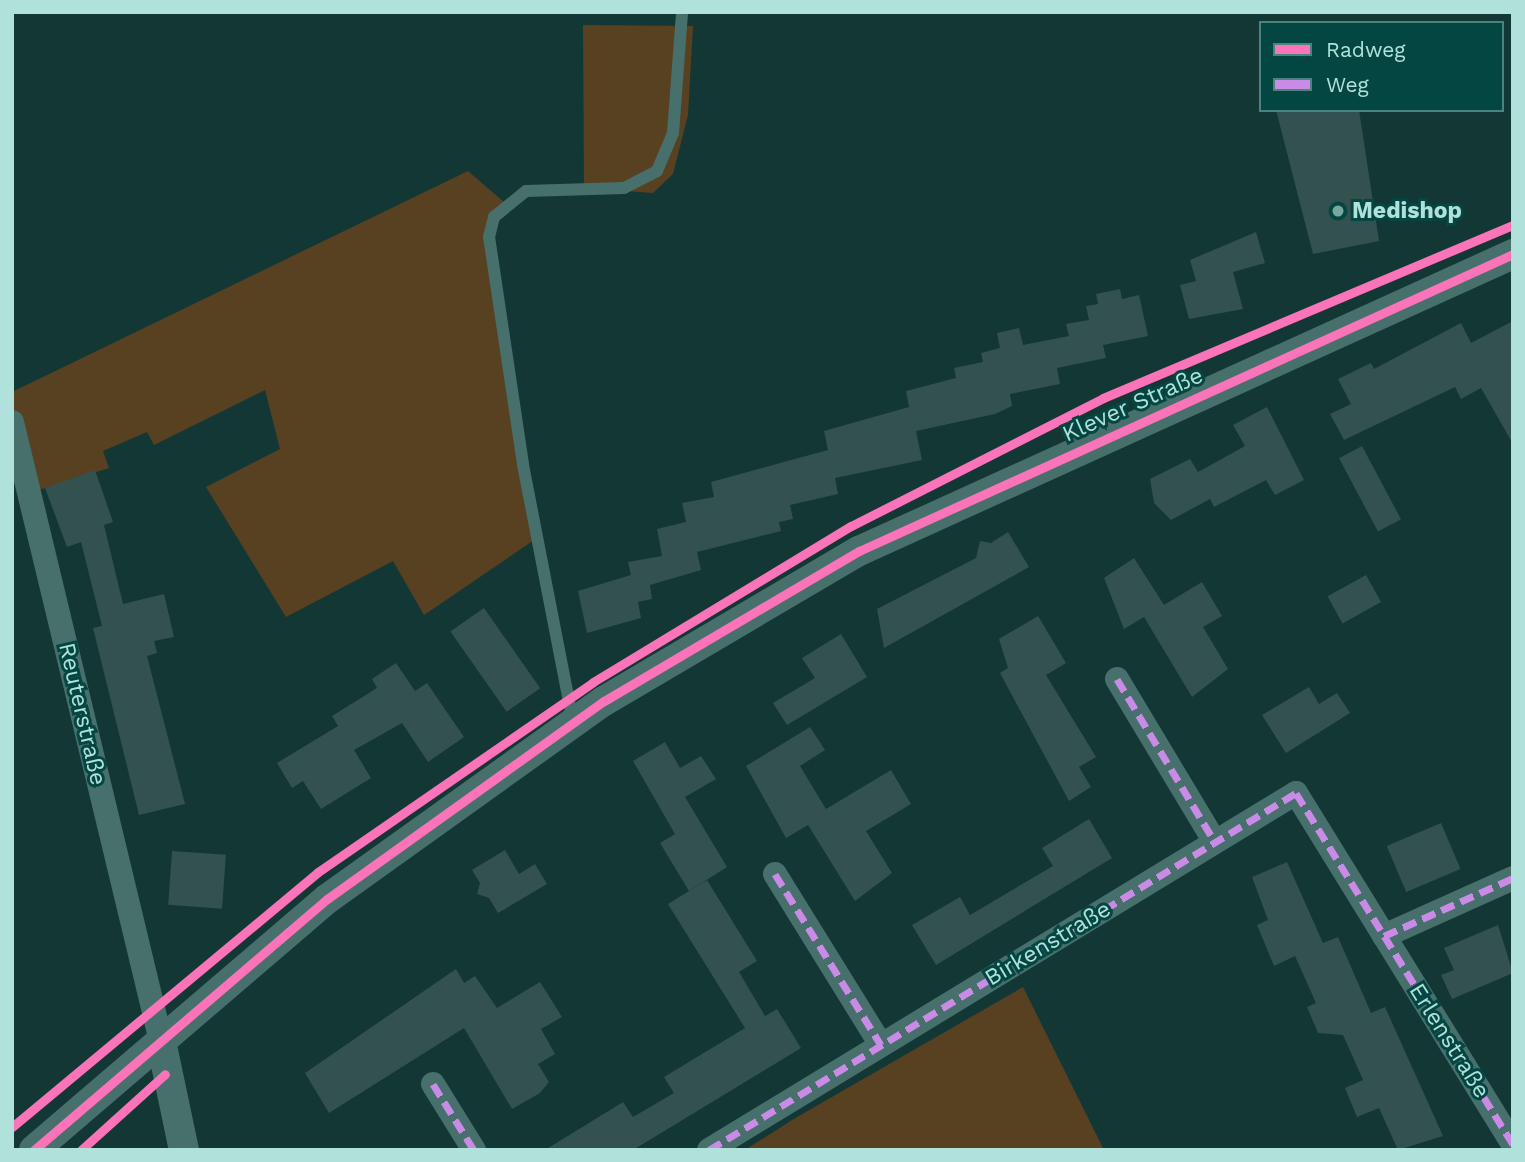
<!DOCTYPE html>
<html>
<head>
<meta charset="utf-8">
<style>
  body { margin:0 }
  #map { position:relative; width:1525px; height:1162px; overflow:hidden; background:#133735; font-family:"Work Sans",sans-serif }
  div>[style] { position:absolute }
  .green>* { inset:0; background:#584120 }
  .building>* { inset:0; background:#33514f; transform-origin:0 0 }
  .service>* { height:12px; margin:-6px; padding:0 6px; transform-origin:6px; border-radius:6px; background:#47706c }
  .minor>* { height:24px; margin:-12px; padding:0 12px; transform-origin:12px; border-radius:12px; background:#47706c }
  .tertiary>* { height:30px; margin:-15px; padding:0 15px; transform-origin:15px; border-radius:15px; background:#47706c }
  .quiet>* { height:7px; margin-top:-3.5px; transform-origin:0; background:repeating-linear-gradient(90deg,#ca8be6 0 14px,transparent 0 21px) }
  .cycleway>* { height:9px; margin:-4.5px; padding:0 4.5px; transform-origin:4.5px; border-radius:4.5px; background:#fb73b8 }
  .dots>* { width:19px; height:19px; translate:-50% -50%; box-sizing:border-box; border:4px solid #044642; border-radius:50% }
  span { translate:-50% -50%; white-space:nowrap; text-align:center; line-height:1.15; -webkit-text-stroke:6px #044642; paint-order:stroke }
  .poi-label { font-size:23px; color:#b0e1db; font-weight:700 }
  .left { translate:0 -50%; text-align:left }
  .street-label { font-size:23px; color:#b0e1db }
  .frame { position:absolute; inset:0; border:14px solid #b0e1db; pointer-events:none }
  .legend { position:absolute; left:1259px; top:21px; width:245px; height:91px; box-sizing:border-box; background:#044642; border:2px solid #49847f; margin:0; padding:9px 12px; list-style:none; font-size:21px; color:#b0e1db }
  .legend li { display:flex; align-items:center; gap:14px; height:35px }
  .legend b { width:35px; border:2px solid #49847f }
</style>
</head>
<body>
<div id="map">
  <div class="green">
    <i style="clip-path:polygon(583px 25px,693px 26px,688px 115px,673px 174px,653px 193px,584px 188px)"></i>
    <i style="clip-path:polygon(468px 171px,505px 203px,489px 237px,537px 538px,424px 615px,393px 561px,286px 617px,206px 487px,280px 449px,265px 390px,154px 445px,147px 432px,103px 451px,109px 468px,29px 493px,12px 422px,12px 392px)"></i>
    <i style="clip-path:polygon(1023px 987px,1104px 1150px,745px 1150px,792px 1120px)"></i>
  </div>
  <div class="building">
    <i style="clip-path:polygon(1276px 110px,1359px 110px,1379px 241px,1313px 254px)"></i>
    <i style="clip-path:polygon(1256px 232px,1265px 263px,1233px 272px,1243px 309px,1189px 319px,1180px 285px,1196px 281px,1190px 260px)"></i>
    <i style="clip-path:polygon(1120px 289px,1122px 299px,1139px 295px,1148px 336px,1103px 345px,1106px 358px,1057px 368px,1060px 384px,1010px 394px,1012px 406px,995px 414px,916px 431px,922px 460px,835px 478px,838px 494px,790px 505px,793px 519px,779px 522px,781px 531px,697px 552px,701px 570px,650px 585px,652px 599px,638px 602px,641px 618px,587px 633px,578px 591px,631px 575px,628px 562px,662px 556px,657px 529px,686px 522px,682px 503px,714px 497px,711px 482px,828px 450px,824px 431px,909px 407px,906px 391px,956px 378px,954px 368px,983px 362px,981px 353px,1000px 348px,997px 333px,1019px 328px,1023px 345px,1069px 336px,1066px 324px,1089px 320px,1086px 306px,1098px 304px,1096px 294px)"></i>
    <i style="clip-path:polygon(1513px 321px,1513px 444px,1481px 388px,1461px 399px,1455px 387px,1344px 440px,1330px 414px,1351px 404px,1338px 379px,1371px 363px,1374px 369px,1461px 323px,1471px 343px)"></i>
    <i style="clip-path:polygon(1267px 407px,1304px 480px,1275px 495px,1266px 480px,1214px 507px,1210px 499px,1171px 520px,1154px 503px,1150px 479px,1190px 459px,1198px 472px,1245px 446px,1233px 425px)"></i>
    <i style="left:1362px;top:446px;width:83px;height:26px;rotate:62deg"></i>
    <i style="clip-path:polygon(95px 470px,113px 522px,104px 525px,123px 604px,164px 594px,174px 637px,154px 641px,157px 653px,147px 656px,185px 804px,139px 815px,93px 628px,102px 626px,81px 542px,67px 547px,45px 488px)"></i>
    <i style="clip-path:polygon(1008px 532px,1029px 567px,884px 648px,877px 609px,976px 558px,980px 541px,991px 543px)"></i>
    <i style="clip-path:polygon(1134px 558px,1164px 605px,1202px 582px,1222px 616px,1203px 627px,1228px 669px,1192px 697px,1144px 617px,1124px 629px,1104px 578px)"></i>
    <i style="left:1366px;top:575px;width:31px;height:44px;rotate:61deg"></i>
    <i style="left:484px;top:608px;width:98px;height:41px;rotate:55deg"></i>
    <i style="clip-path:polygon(1038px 616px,1066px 663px,1046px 675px,1096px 757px,1079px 767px,1091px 787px,1069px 801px,1000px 673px,1008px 668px,999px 639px)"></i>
    <i style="clip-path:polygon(841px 634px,867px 677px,787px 725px,773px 703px,815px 678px,802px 658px)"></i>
    <i style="clip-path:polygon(396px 663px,415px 691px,427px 683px,464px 737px,428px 762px,402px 723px,354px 750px,371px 778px,321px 809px,303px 781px,292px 788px,277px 763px,338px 726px,332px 716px,377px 688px,372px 679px)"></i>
    <i style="clip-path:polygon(1309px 687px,1319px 704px,1337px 693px,1350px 713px,1286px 753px,1262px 715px)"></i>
    <i style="clip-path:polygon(810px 727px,825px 750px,800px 766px,826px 809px,891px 770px,911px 804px,866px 831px,892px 873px,855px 901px,808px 825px,786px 838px,746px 766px)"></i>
    <i style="clip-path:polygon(665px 742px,680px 768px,701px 756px,716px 779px,685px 797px,727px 867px,689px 891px,660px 843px,675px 834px,633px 761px)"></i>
    <i style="clip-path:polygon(1089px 819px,1112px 858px,936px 965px,912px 925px,960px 897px,970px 915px,1053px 866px,1042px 848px)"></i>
    <i style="left:1441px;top:823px;width:50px;height:59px;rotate:67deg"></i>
    <i style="clip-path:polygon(505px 850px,519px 874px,535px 864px,547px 884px,498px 913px,489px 898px,477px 894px,480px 883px,472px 870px)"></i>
    <i style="left:172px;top:851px;width:54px;height:54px;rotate:4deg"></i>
    <i style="clip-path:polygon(1287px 862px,1323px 943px,1338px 937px,1371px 1013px,1385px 1007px,1443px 1136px,1398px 1150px,1379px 1108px,1357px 1117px,1345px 1088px,1363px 1080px,1343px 1035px,1318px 1033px,1307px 1007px,1316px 1003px,1295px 956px,1274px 966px,1257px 925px,1268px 920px,1252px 877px)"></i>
    <i style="clip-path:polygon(707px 880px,757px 961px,739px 972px,765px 1016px,777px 1009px,801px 1048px,633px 1150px,545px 1150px,623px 1102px,633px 1117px,674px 1093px,664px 1077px,745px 1028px,668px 904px)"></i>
    <i style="clip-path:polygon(1498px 925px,1513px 973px,1452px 999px,1441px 975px,1454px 970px,1444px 948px)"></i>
    <i style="clip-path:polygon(456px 969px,464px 983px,475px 976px,497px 1008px,540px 982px,562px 1017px,541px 1029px,555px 1054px,538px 1064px,549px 1082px,540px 1093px,512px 1109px,464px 1028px,329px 1113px,305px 1073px)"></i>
  </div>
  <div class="service">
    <i style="left:573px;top:722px;width:263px;rotate:-101deg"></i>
    <i style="left:523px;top:464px;width:230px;rotate:-98.5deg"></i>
    <i style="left:489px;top:237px;width:21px;rotate:-76deg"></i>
    <i style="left:494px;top:217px;width:41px;rotate:-39.1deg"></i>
    <i style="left:526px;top:191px;width:98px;rotate:-1.8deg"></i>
    <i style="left:624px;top:188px;width:37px;rotate:-27deg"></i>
    <i style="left:657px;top:171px;width:41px;rotate:-67.2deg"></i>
    <i style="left:673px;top:133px;width:121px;rotate:-85.7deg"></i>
  </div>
  <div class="minor">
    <i style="left:12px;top:422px;width:637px;rotate:76.47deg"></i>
    <i style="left:1117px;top:679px;width:190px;rotate:59deg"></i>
    <i style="left:775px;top:874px;width:201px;rotate:58.2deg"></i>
    <i style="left:1384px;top:936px;width:141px;rotate:-24.2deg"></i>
    <i style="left:433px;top:1084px;width:78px;rotate:58.2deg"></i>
    <i style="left:709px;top:1150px;width:687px;rotate:-31.31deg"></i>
    <i style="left:1296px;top:793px;width:414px;rotate:58.3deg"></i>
  </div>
  <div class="tertiary">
    <i style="left:161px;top:1041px;width:111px;rotate:78.1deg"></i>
    <i style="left:34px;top:1150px;width:386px;rotate:-40.6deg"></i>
    <i style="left:327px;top:899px;width:340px;rotate:-35.6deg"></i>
    <i style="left:604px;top:701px;width:296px;rotate:-30.5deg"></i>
    <i style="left:859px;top:551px;width:718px;rotate:-24.42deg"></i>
  </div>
  <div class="quiet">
    <i style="left:1117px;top:679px;width:190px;rotate:59deg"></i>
    <i style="left:775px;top:874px;width:201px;rotate:58.2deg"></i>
    <i style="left:1384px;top:936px;width:141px;rotate:-24.2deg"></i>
    <i style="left:433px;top:1084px;width:78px;rotate:58.2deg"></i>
    <i style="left:709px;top:1150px;width:687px;rotate:-31.31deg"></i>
    <i style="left:1296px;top:793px;width:414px;rotate:58.3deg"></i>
  </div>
  <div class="cycleway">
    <i style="left:12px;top:1127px;width:398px;rotate:-39.8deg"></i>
    <i style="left:318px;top:872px;width:334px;rotate:-34.6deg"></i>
    <i style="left:593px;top:682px;width:301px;rotate:-31.2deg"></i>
    <i style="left:851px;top:526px;width:283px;rotate:-26.9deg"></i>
    <i style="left:1103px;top:398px;width:445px;rotate:-22.9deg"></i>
    <i style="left:34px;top:1150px;width:386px;rotate:-40.6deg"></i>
    <i style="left:327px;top:899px;width:340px;rotate:-35.6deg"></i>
    <i style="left:604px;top:701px;width:296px;rotate:-30.5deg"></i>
    <i style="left:859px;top:551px;width:718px;rotate:-24.42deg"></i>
    <i style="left:81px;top:1150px;width:113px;rotate:-42.1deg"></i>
  </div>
  <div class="dots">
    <i style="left:1338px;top:211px;background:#79a6a1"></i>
  </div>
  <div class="poi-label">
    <span class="left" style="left:1352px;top:211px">Medishop</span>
  </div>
  <div class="street-label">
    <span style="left:1133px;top:405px;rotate:-24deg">Klever Straße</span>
    <span style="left:82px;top:714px;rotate:77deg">Reuterstraße</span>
    <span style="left:1048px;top:944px;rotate:-31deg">Birkenstraße</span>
    <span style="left:1449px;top:1041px;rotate:58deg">Erlenstraße</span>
  </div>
  <div class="frame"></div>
  <ul class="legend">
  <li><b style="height:9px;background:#fb73b8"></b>Radweg</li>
  <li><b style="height:9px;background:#ca8be6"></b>Weg</li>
  </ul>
</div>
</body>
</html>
